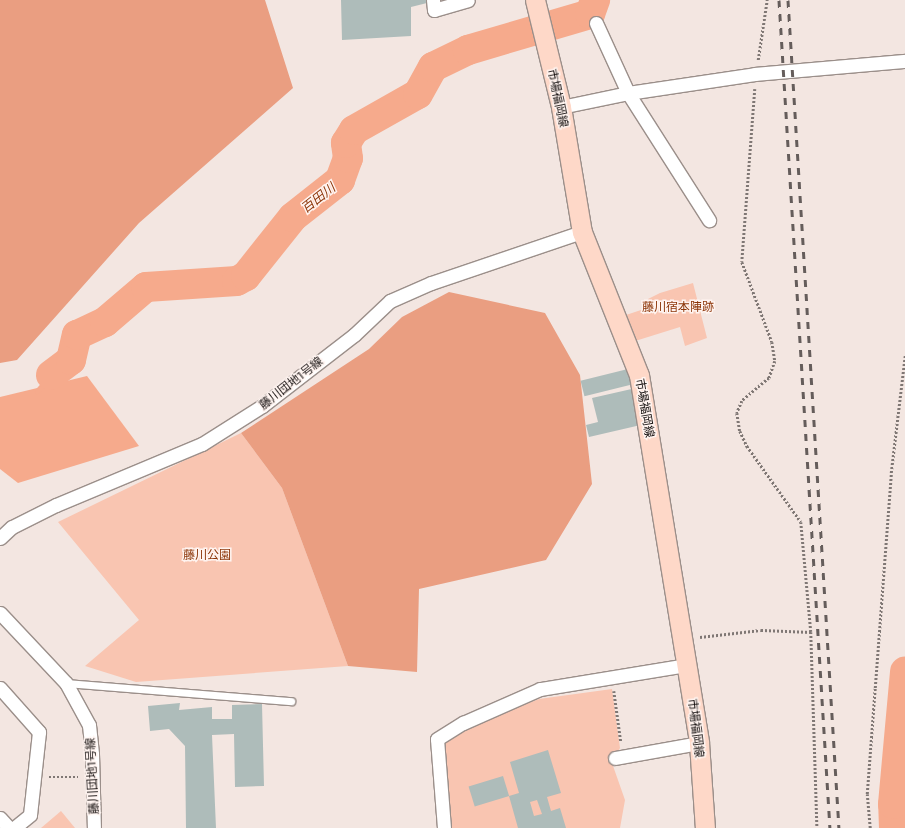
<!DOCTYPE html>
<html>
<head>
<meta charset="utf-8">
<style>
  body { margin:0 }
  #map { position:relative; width:905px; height:828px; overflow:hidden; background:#f3e6e1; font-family:"Exo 2","Noto Sans JP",sans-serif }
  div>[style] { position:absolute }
  .green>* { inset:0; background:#f9c5b1 }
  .forest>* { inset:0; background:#ea9e81 }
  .water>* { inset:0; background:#f6aa8c }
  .stream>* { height:5px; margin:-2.5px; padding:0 2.5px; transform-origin:2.5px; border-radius:2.5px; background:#f6aa8c }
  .river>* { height:30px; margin:-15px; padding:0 15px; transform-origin:15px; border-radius:15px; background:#f6aa8c }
  .building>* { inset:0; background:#aebcba; transform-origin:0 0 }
  .path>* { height:2.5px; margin-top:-1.25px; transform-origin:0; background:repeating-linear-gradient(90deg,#7f7774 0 2px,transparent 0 4px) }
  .roads { filter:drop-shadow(1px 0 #9b8f8a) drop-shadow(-1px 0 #9b8f8a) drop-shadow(0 1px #9b8f8a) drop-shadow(0 -1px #9b8f8a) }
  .service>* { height:7px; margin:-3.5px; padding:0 3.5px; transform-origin:3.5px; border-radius:3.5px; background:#fff }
  .minor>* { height:13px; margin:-6.5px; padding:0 6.5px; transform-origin:6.5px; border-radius:6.5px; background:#fff }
  .secondary>* { height:19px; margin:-9.5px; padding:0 9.5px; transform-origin:9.5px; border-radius:9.5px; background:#fed8c8 }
  .rail>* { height:3px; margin-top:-1.5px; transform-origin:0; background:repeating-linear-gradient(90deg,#655d5b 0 7px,transparent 0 14px) }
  span { translate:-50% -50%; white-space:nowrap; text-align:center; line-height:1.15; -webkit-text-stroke:3px #fff4f0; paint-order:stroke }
  .street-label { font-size:12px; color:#15100f }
  .park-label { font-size:12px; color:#8d3609 }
  .water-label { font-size:13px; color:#8d3508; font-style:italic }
</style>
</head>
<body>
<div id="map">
  <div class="green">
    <i style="clip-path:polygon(693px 283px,707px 338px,685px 346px,680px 327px,632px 342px,623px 316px,650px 307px,648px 299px,660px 293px)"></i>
    <i style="clip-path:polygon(241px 433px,282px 488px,348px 666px,136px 682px,85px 666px,139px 620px,58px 522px)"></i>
    <i style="clip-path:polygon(612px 689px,620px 748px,612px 763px,625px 800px,620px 828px,449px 828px,442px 743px,467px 727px,539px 699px)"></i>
    <i style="clip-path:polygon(61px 811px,75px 828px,41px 828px)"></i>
  </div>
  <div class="forest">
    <i style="clip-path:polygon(0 0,265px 0,293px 88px,139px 223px,17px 360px,0 363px)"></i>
    <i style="clip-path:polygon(449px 292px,545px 313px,580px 375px,592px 484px,546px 560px,419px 589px,417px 672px,348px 666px,282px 488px,241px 433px,369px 349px,402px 317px)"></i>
  </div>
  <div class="water">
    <i style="clip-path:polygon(87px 376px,139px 446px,18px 483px,0 469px,0 397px)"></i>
  </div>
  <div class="stream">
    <i style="left:37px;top:391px;width:21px;rotate:-49deg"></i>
  </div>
  <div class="river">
    <i style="left:51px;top:375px;width:25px;rotate:-37deg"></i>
    <i style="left:71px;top:360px;width:26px;rotate:-77deg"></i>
    <i style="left:77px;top:335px;width:31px;rotate:-25deg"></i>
    <i style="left:105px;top:322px;width:54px;rotate:-40.5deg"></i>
    <i style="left:146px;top:287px;width:91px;rotate:-3.8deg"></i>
    <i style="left:237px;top:281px;width:10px;rotate:-29deg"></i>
    <i style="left:246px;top:276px;width:75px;rotate:-51.5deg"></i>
    <i style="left:293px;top:217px;width:60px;rotate:-38.2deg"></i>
    <i style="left:340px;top:180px;width:23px;rotate:-70deg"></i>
    <i style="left:348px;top:158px;width:15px;rotate:-98deg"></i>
    <i style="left:346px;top:143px;width:15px;rotate:-58deg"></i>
    <i style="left:354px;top:130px;width:73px;rotate:-29.4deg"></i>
    <i style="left:418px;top:94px;width:31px;rotate:-61deg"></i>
    <i style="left:433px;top:67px;width:39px;rotate:-26deg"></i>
    <i style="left:468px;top:50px;width:127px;rotate:-16.4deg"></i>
    <i style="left:590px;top:14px;width:15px;rotate:-70deg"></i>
    <i style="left:894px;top:828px;width:24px;rotate:-92deg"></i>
    <i style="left:893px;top:804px;width:133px;rotate:-84.8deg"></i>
  </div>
  <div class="building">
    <i style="clip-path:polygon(341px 0,426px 0,427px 3px,411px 7px,411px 36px,342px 40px)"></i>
    <i style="left:632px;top:368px;width:16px;height:53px;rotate:76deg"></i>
    <i style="clip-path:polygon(636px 388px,645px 424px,589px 437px,586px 425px,598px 422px,592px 398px)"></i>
    <i style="clip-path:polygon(180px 703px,179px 710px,212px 707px,212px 719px,232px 719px,232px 705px,262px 704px,264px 786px,235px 787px,234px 734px,212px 735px,216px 828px,186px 828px,185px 746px,169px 729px,150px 731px,148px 706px)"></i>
    <i style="clip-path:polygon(evenodd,548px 750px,561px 793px,547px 797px,551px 811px,560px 808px,566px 828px,518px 828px,509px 796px,519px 793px,510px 762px,548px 750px,537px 800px,542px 814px,534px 816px,530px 802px,537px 800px)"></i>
    <i style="left:503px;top:776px;width:21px;height:36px;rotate:73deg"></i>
  </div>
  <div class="path">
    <i style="left:758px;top:60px;width:61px;rotate:-81.5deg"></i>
    <i style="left:755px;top:89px;width:173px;rotate:94.3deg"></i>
    <i style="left:742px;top:262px;width:85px;rotate:69.4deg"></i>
    <i style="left:772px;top:342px;width:19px;rotate:81deg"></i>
    <i style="left:775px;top:361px;width:18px;rotate:109deg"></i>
    <i style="left:769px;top:378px;width:35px;rotate:140deg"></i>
    <i style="left:742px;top:401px;width:13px;rotate:113deg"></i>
    <i style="left:737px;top:413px;width:18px;rotate:81deg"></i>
    <i style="left:740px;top:431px;width:17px;rotate:65deg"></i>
    <i style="left:747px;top:446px;width:93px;rotate:54.6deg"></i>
    <i style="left:801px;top:522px;width:110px;rotate:84.8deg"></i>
    <i style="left:811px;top:632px;width:196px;rotate:88.2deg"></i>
    <i style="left:700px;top:637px;width:61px;rotate:-6.5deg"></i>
    <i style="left:761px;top:630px;width:50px;rotate:2.3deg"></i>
    <i style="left:614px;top:691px;width:51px;rotate:82.2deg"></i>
    <i style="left:49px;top:777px;width:29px"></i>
    <i style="left:870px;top:828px;width:34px;rotate:-95deg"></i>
    <i style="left:867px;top:794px;width:106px;rotate:-85.7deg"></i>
    <i style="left:875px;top:688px;width:216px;rotate:-85.7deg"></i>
    <i style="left:891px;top:473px;width:119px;rotate:-83.2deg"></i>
  </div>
  <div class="roads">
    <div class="service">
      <i style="left:66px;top:683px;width:226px;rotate:4.6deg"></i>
    </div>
    <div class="minor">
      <i style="left:433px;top:0;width:10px;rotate:84deg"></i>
      <i style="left:434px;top:10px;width:35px;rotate:-16deg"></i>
      <i style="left:596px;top:23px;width:77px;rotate:65.4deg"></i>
      <i style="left:628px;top:93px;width:151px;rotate:57.5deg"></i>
      <i style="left:561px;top:107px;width:68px;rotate:-11.8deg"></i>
      <i style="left:628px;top:93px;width:128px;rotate:-8.5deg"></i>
      <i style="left:755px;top:74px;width:151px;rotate:-5deg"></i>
      <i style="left:0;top:538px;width:16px;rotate:-43deg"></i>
      <i style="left:12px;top:527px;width:49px;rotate:-26.6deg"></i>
      <i style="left:56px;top:505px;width:158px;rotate:-22.7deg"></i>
      <i style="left:202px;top:444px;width:71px;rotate:-32.3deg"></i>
      <i style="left:262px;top:406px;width:116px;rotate:-37.7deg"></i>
      <i style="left:354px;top:335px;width:50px;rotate:-43.4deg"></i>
      <i style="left:390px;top:301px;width:45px;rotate:-23.7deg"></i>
      <i style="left:431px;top:283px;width:159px;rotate:-18.7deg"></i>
      <i style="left:0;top:613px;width:96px;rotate:46.7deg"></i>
      <i style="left:66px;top:683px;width:48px;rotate:61.3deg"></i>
      <i style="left:89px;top:725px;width:29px;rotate:84deg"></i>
      <i style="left:92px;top:754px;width:74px;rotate:88.5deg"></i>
      <i style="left:0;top:688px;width:59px;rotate:48.4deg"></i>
      <i style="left:39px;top:732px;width:83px;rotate:96.2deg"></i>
      <i style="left:30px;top:815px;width:21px;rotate:141deg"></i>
      <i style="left:615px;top:758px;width:85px;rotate:-10.1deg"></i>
      <i style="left:0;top:818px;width:13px;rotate:48deg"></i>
      <i style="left:444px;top:828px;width:89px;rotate:-94.5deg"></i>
      <i style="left:437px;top:739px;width:31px;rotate:-32deg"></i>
      <i style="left:463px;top:723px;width:84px;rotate:-23.8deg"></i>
      <i style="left:540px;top:689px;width:149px;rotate:-9.3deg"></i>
    </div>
    <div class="secondary">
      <i style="left:535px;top:0;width:110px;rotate:76.3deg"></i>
      <i style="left:561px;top:107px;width:127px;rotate:80.5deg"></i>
      <i style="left:582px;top:232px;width:154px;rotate:68.3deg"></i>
      <i style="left:639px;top:375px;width:373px;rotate:80.7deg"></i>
      <i style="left:699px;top:743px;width:85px;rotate:86deg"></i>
    </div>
  </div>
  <div class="rail">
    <i style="left:779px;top:0;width:830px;rotate:86.48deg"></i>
    <i style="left:788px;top:0;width:830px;rotate:86.48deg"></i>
  </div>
  <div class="street-label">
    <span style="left:558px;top:98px;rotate:78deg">市場福岡線</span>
    <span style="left:291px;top:383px;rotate:-38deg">藤川団地1号線</span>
    <span style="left:645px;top:408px;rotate:80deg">市場福岡線</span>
    <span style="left:696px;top:728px;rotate:83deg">市場福岡線</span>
    <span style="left:92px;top:776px;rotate:-93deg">藤川団地1号線</span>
  </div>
  <div class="park-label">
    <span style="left:678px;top:307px">藤川宿本陣跡</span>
    <span style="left:207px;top:555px">藤川公園</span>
  </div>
  <div class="water-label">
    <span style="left:318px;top:198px;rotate:-38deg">百田川</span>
  </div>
</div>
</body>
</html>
